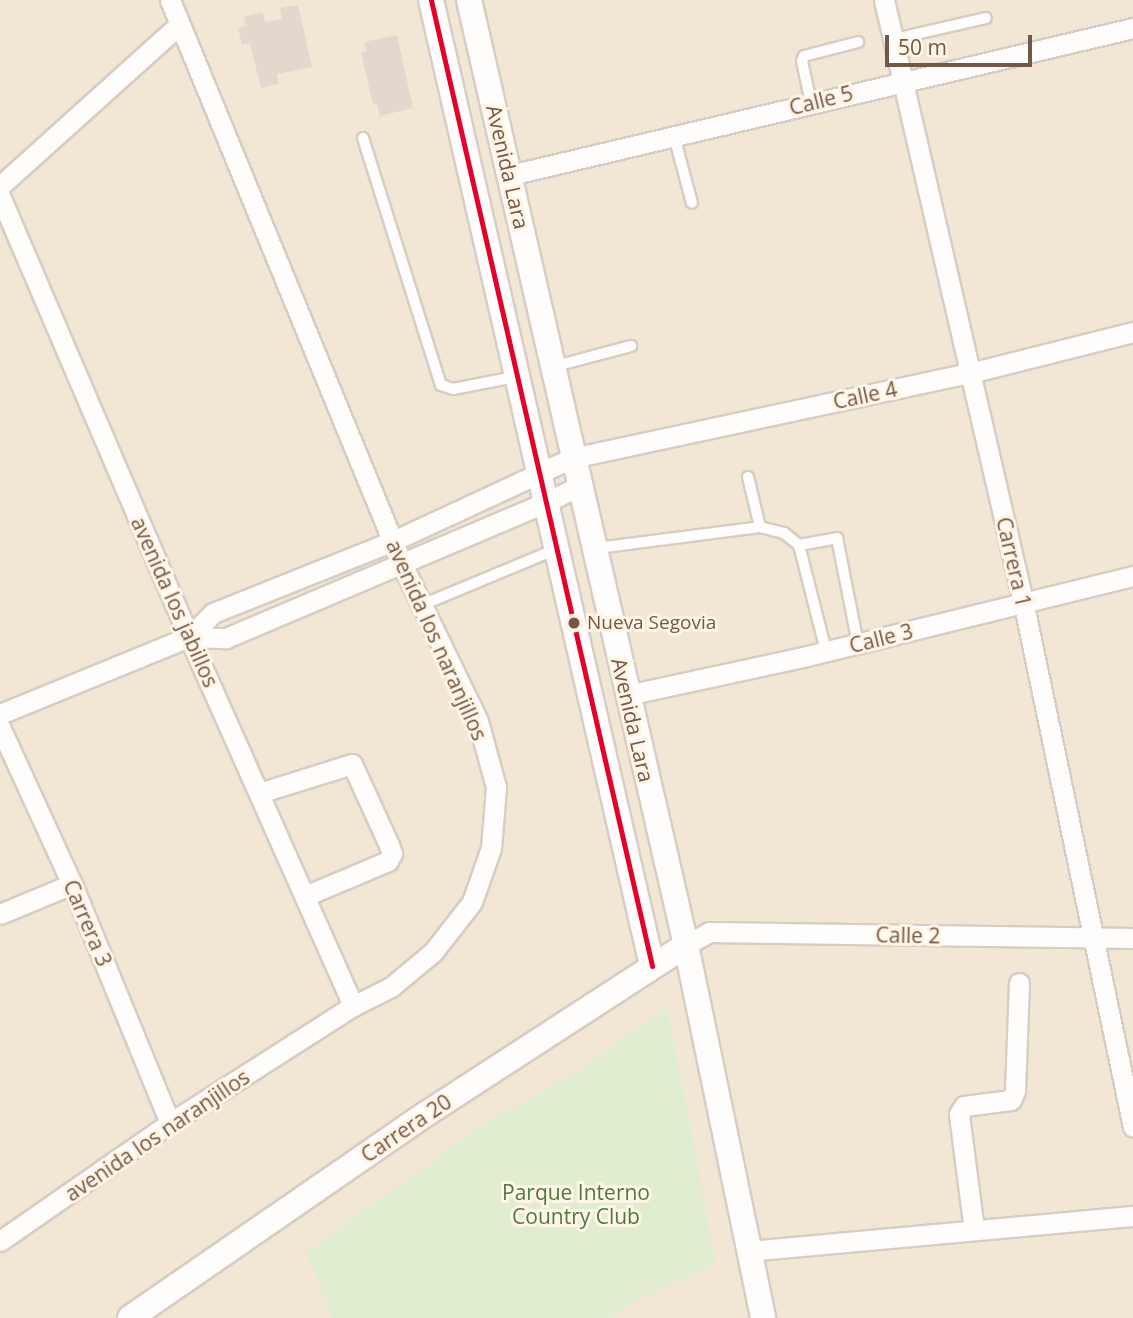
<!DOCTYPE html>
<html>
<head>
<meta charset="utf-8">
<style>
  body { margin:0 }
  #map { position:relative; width:1133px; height:1318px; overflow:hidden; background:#f6f0e6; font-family:"Open Sans",sans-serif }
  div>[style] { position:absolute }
  .residential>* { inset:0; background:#f2e6d5; transform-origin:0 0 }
  .green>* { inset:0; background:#e1edcf }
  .building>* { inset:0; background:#e2d8cd }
  .roads { filter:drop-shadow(2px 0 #d7cdc4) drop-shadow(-2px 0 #d7cdc4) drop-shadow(0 2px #d7cdc4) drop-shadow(0 -2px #d7cdc4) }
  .service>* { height:10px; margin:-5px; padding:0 5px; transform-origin:5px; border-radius:5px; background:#fefdfb }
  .minor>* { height:19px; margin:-9.5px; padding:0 9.5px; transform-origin:9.5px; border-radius:9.5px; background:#fefdfb }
  .tertiary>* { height:24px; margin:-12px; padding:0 12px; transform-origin:12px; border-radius:12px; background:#fefdfb }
  .bus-1>* { height:5px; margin:-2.5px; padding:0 2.5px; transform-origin:2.5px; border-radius:2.5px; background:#e4002b }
  .dots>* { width:19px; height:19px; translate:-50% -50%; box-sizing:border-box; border:4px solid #fff5e6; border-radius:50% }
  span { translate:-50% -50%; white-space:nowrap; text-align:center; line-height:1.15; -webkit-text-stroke:6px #fff5e6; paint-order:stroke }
  .bus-label { font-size:19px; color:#745746 }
  .left { translate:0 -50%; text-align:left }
  .street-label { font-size:21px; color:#745746 }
  .park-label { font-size:21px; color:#4f7a3e }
  .scale { position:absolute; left:885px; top:35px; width:147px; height:32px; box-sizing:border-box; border:4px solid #745746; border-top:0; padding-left:9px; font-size:21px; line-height:24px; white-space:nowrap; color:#745746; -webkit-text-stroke:5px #fff5e6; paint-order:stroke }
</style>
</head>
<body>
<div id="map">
  <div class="residential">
    <i style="left:0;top:0;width:1133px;height:1318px"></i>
  </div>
  <div class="green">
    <i style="clip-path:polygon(667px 1009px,716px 1263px,638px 1300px,607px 1318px,332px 1318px,316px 1273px,305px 1254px,474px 1131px,571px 1075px)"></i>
  </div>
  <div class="building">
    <i style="clip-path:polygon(298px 5px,312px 67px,277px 74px,279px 84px,261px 88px,250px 43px,242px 45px,238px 28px,246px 26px,244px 17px,263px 12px,265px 22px,282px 19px,280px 8px)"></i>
    <i style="clip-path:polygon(397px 35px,413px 108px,380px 116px,377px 104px,373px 105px,361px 52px,366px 51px,364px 42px)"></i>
  </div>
  <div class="roads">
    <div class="service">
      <i style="left:894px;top:39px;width:94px;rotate:-12.9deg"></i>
      <i style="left:811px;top:103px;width:43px;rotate:-102.1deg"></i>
      <i style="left:802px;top:61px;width:5px;rotate:-68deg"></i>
      <i style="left:804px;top:56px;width:56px;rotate:-14.5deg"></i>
      <i style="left:674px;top:136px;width:69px;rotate:75deg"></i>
      <i style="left:363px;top:138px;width:259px;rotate:72.5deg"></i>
      <i style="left:441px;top:385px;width:13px;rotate:18deg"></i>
      <i style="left:453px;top:389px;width:63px;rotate:-11deg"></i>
      <i style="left:552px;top:367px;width:82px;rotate:-14.9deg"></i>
      <i style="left:748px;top:477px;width:51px;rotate:76.5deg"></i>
      <i style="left:799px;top:545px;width:39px;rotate:-10deg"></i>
      <i style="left:837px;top:538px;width:108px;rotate:78.8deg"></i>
      <i style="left:597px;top:548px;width:164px;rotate:-7.3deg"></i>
      <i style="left:760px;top:527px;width:25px;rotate:14deg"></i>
      <i style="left:784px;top:533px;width:19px;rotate:39deg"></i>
      <i style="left:799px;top:545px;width:109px;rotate:75.7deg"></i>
      <i style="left:422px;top:605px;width:143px;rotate:-22.6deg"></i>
    </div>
    <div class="minor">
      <i style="left:884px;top:0;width:617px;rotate:76.98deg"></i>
      <i style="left:1023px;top:601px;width:537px;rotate:78.19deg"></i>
      <i style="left:510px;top:175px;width:640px;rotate:-13.28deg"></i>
      <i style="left:0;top:186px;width:242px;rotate:-42deg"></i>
      <i style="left:0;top:196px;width:480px;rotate:66.8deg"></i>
      <i style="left:189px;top:637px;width:404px;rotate:66deg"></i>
      <i style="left:189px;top:637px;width:37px;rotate:2deg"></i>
      <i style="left:226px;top:638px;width:349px;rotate:-23deg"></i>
      <i style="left:547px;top:502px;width:35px;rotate:-27deg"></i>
      <i style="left:627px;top:695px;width:180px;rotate:-12.2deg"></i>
      <i style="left:803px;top:657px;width:340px;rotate:-13.8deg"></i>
      <i style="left:0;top:714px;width:204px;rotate:-22.2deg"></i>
      <i style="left:189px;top:637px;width:34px;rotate:-45deg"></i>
      <i style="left:213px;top:613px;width:194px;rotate:-21.8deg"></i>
      <i style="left:393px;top:541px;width:197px;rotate:-24.9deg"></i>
      <i style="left:572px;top:458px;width:407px;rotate:-12.1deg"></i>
      <i style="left:970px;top:373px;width:168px;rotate:-14.1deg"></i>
      <i style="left:0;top:727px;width:173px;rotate:65.4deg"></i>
      <i style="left:72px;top:884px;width:258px;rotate:67.7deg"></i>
      <i style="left:259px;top:793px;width:97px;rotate:-17.3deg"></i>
      <i style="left:352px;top:764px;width:89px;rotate:65.4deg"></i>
      <i style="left:389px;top:845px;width:9px;rotate:69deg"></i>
      <i style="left:392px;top:853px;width:9px;rotate:117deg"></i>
      <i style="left:388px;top:861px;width:90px;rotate:157.1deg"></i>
      <i style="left:0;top:914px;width:78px;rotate:-22.6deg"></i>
      <i style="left:686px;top:945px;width:26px;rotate:-29deg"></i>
      <i style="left:709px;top:932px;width:424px;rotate:0.8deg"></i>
      <i style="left:974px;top:1230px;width:117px;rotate:-97.4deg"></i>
      <i style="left:959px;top:1114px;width:9px;rotate:-58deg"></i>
      <i style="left:964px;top:1106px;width:47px;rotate:-7.3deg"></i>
      <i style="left:1011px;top:1100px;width:10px;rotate:-66deg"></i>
      <i style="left:1015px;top:1091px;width:108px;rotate:-87.9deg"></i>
      <i style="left:0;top:1241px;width:207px;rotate:-34.8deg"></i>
      <i style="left:170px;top:1123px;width:217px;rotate:-32.6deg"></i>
      <i style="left:353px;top:1006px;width:42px;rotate:-26.6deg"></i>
      <i style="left:391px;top:987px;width:55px;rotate:-39.8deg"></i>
      <i style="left:433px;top:952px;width:63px;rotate:-52deg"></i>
      <i style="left:472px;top:902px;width:57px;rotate:-70.6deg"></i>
      <i style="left:491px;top:848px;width:61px;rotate:-85.3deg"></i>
      <i style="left:496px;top:787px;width:68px;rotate:-105.3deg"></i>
      <i style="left:478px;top:721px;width:174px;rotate:-115.8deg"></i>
      <i style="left:402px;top:564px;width:610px;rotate:-112.36deg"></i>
      <i style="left:748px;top:1251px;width:387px;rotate:-5.2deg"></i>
    </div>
    <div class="tertiary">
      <i style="left:431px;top:0;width:991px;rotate:77.11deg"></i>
      <i style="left:469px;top:0;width:970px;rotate:77.07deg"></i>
      <i style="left:686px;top:945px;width:381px;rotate:78.3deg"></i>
      <i style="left:130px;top:1318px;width:359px;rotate:-34.6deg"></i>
      <i style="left:426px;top:1114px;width:310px;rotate:-33deg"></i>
    </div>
  </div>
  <div class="bus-1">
    <i style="left:431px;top:0;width:991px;rotate:77.11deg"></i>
  </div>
  <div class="dots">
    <i style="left:574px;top:623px;background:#745746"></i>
  </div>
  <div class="bus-label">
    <span class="left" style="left:587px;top:623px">Nueva Segovia</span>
  </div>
  <div class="street-label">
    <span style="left:821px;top:100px;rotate:-14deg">Calle 5</span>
    <span style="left:508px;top:167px;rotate:77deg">Avenida Lara</span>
    <span style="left:865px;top:395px;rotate:-12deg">Calle 4</span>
    <span style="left:1014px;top:562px;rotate:77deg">Carrera 1</span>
    <span style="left:175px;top:602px;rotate:66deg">avenida los jabillos</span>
    <span style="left:881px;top:638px;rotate:-14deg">Calle 3</span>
    <span style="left:437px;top:640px;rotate:66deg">avenida los naranjillos</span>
    <span style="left:633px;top:720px;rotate:77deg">Avenida Lara</span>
    <span style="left:88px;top:923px;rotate:67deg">Carrera 3</span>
    <span style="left:908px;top:935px;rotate:1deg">Calle 2</span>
    <span style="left:406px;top:1128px;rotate:-34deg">Carrera 20</span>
    <span style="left:157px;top:1135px;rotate:-34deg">avenida los naranjillos</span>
  </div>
  <div class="park-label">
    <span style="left:576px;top:1204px">Parque Interno<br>Country Club</span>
  </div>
  <div class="scale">50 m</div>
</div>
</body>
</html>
